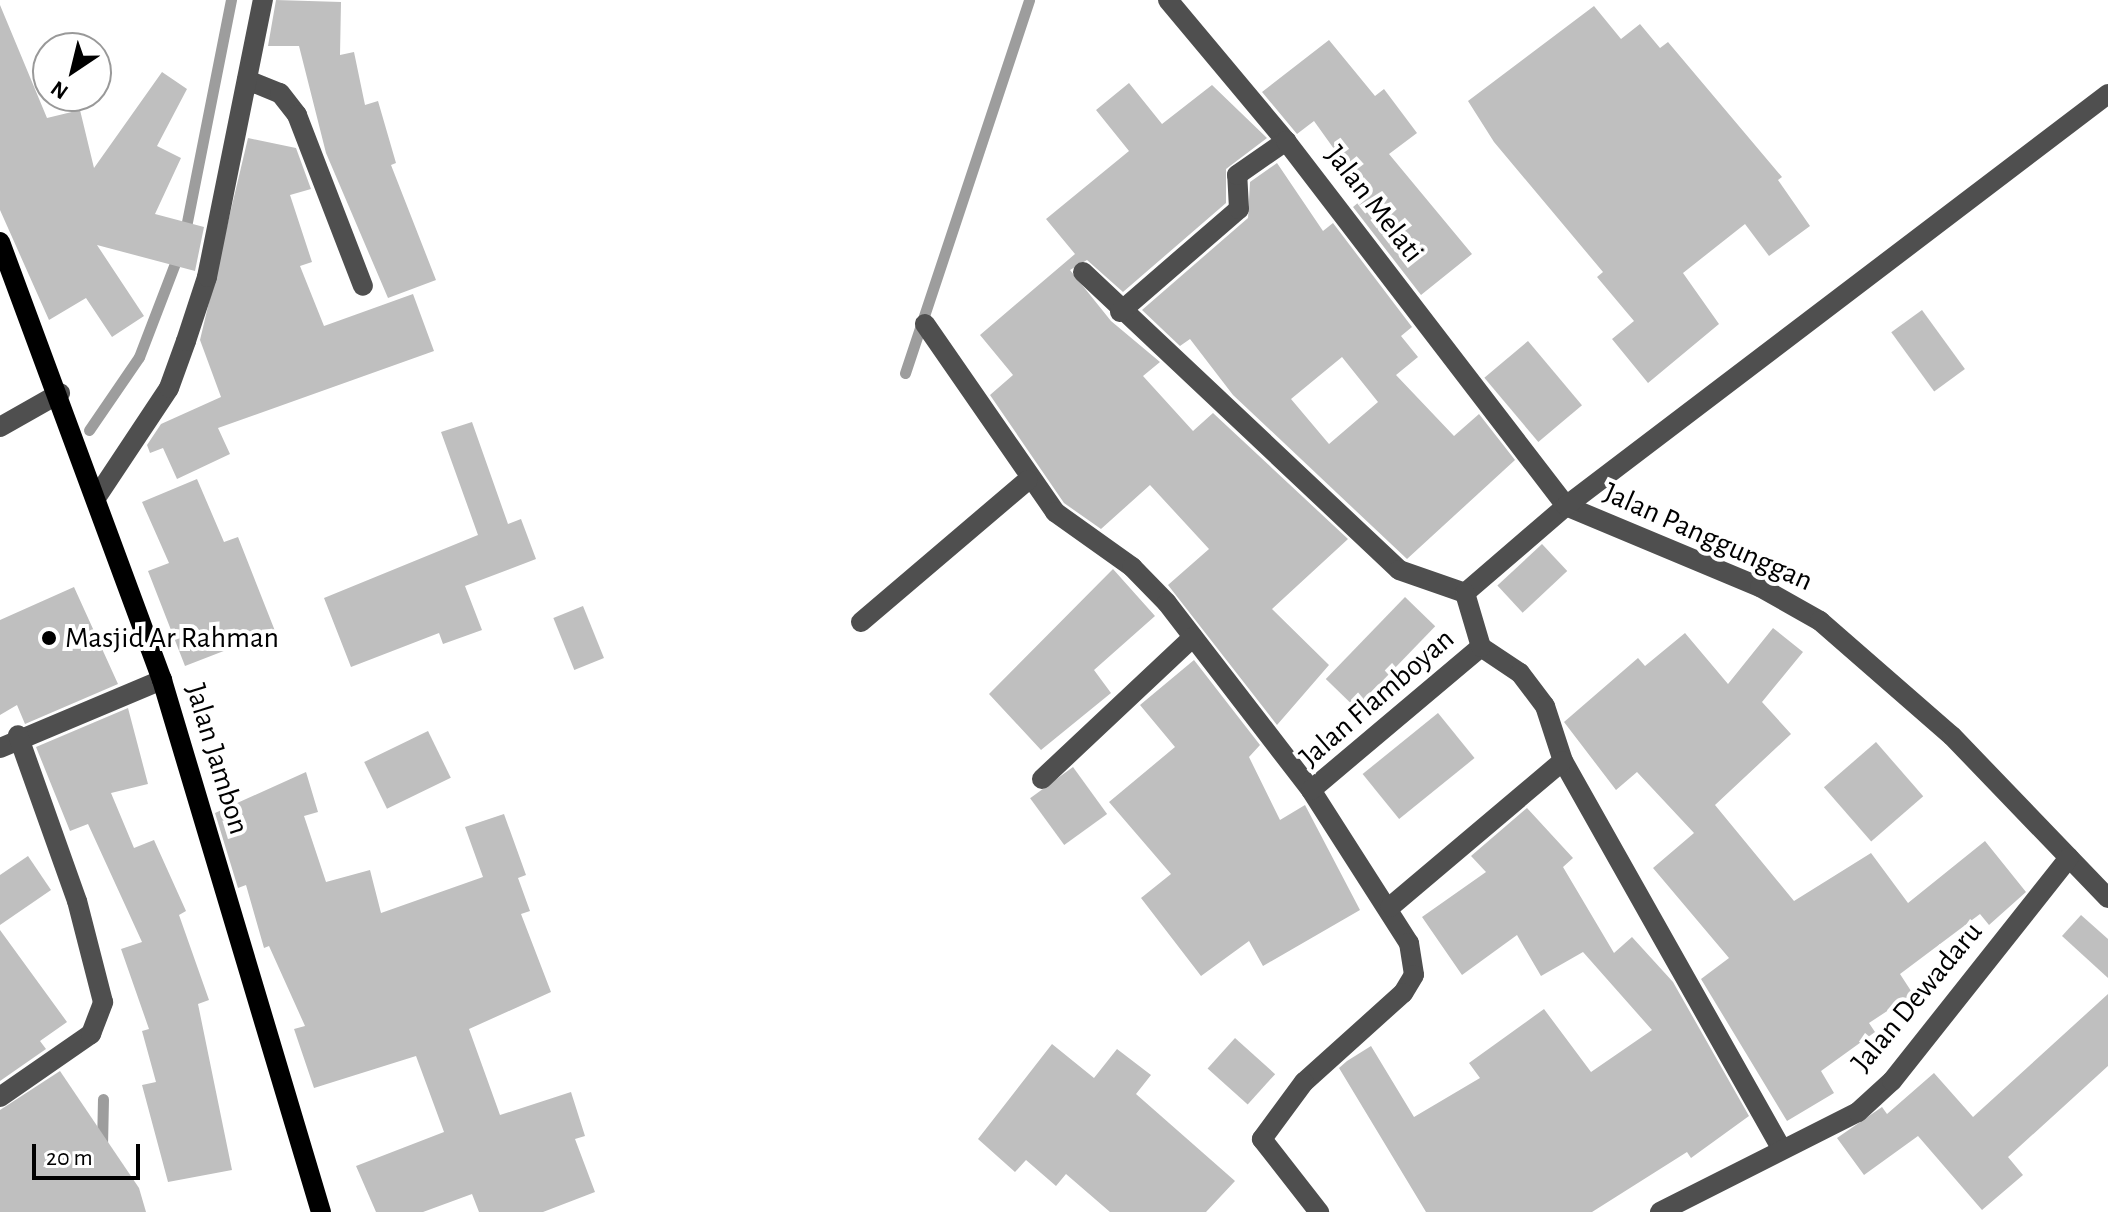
<!DOCTYPE html>
<html>
<head>
<meta charset="utf-8">
<style>
  body { margin:0 }
  #map { position:relative; width:2108px; height:1212px; overflow:hidden; background:#fff; font-family:"Alegreya Sans",sans-serif }
  div>[style] { position:absolute }
  .stream>* { height:11px; margin:-5.5px; padding:0 5.5px; transform-origin:5.5px; border-radius:5.5px; background:#9d9d9d }
  .building>* { inset:0; background:#bfbfbf; transform-origin:0 0 }
  .minor>* { height:20px; margin:-10px; padding:0 10px; transform-origin:10px; border-radius:10px; background:#4f4f4f }
  .major>* { height:20px; margin:-10px; padding:0 10px; transform-origin:10px; border-radius:10px; background:#000 }
  .dots>* { width:22px; height:22px; translate:-50% -50%; box-sizing:border-box; border:4px solid #fff; border-radius:50% }
  span { translate:-50% -50%; white-space:nowrap; text-align:center; line-height:1.15; -webkit-text-stroke:8px #fff; paint-order:stroke }
  .street-label { font-size:30px; color:#000 }
  .poi-label { font-size:30px; color:#000 }
  .left { translate:0 -50%; text-align:left }
  .north { position:absolute; left:32px; top:32px; width:80px; height:80px; box-sizing:border-box; background:#fff; border:2px solid #999; border-radius:50%; rotate:215deg; font-size:22px; font-weight:700; line-height:32px; text-align:center; color:#000 }
  .north::after { content:''; display:block; margin:auto; width:28px; height:36px; background:#000; clip-path:polygon(50% 0,100% 100%,50% 72%,0 100%) }
  .scale { position:absolute; left:32px; top:1144px; width:108px; height:36px; box-sizing:border-box; border:4px solid #000; border-top:0; padding-left:10px; font-size:24px; line-height:28px; white-space:nowrap; color:#000; -webkit-text-stroke:6px #fff; paint-order:stroke }
</style>
</head>
<body>
<div id="map">
  <div class="stream">
    <i style="left:184px;top:237px;width:242px;rotate:-78.8deg"></i>
    <i style="left:905px;top:373px;width:393px;rotate:-71.6deg"></i>
    <i style="left:89px;top:430px;width:88px;rotate:-55.6deg"></i>
    <i style="left:139px;top:357px;width:111px;rotate:-69deg"></i>
    <i style="left:102px;top:1146px;width:47px;rotate:-88.8deg"></i>
  </div>
  <div class="building">
    <i style="clip-path:polygon(276px 0,341px 2px,340px 55px,354px 52px,365px 105px,378px 101px,396px 163px,391px 165px,436px 280px,388px 298px,326px 153px,299px 46px,268px 46px)"></i>
    <i style="clip-path:polygon(0 5px,47px 118px,80px 110px,94px 168px,162px 72px,187px 89px,157px 146px,181px 158px,155px 214px,204px 227px,195px 271px,97px 245px,144px 316px,112px 337px,86px 298px,49px 320px,0 210px)"></i>
    <i style="clip-path:polygon(1594px 6px,1621px 39px,1640px 24px,1660px 48px,1668px 42px,1782px 177px,1778px 180px,1810px 226px,1769px 256px,1745px 224px,1683px 273px,1719px 324px,1648px 383px,1612px 339px,1634px 321px,1597px 277px,1603px 272px,1494px 142px,1468px 101px)"></i>
    <i style="clip-path:polygon(1329px 40px,1375px 96px,1384px 89px,1417px 133px,1389px 154px,1472px 254px,1421px 295px,1353px 207px,1367px 195px,1314px 121px,1297px 134px,1262px 92px)"></i>
    <i style="clip-path:polygon(1129px 83px,1162px 124px,1212px 85px,1267px 138px,1226px 169px,1226px 203px,1123px 292px,1087px 260px,1070px 270px,1111px 321px,1160px 362px,1143px 376px,1193px 431px,1213px 413px,1348px 539px,1272px 609px,1329px 665px,1277px 725px,1168px 585px,1209px 549px,1150px 485px,1101px 529px,1064px 503px,990px 395px,1013px 375px,980px 335px,1075px 254px,1046px 219px,1129px 151px,1096px 110px)"></i>
    <i style="clip-path:polygon(248px 138px,296px 148px,311px 189px,290px 195px,312px 262px,300px 266px,324px 326px,413px 294px,434px 351px,218px 428px,230px 454px,177px 479px,163px 448px,150px 453px,147px 445px,161px 424px,221px 397px,200px 340px)"></i>
    <i style="clip-path:polygon(evenodd,1277px 163px,1323px 231px,1333px 223px,1412px 327px,1401px 336px,1418px 357px,1396px 375px,1454px 436px,1479px 414px,1515px 460px,1407px 559px,1233px 395px,1190px 339px,1180px 346px,1142px 310px,1248px 218px,1250px 182px,1277px 163px,1342px 357px,1378px 402px,1329px 444px,1291px 399px,1342px 357px)"></i>
    <i style="left:1922px;top:310px;width:73px;height:38px;rotate:54deg"></i>
    <i style="left:1528px;top:341px;width:84px;height:57px;rotate:50deg"></i>
    <i style="clip-path:polygon(472px 422px,508px 524px,521px 519px,536px 559px,465px 586px,482px 630px,443px 644px,439px 633px,351px 667px,324px 598px,478px 535px,441px 432px)"></i>
    <i style="clip-path:polygon(197px 479px,224px 542px,238px 537px,275px 631px,185px 666px,148px 571px,169px 563px,142px 502px)"></i>
    <i style="left:1542px;top:544px;width:37px;height:61px;rotate:47deg"></i>
    <i style="clip-path:polygon(1113px 569px,1155px 616px,1094px 670px,1111px 693px,1041px 750px,989px 694px)"></i>
    <i style="clip-path:polygon(74px 587px,118px 684px,25px 724px,17px 705px,0 715px,0 620px)"></i>
    <i style="left:1405px;top:597px;width:42px;height:114px;rotate:44deg"></i>
    <i style="left:583px;top:606px;width:56px;height:32px;rotate:68deg"></i>
    <i style="clip-path:polygon(1773px 628px,1803px 652px,1762px 702px,1791px 734px,1715px 805px,1794px 901px,1871px 853px,1908px 903px,1985px 841px,2026px 892px,1989px 925px,1980px 914px,1900px 974px,1913px 994px,1869px 1023px,1875px 1032px,1821px 1071px,1834px 1093px,1787px 1121px,1701px 979px,1729px 958px,1653px 868px,1694px 833px,1637px 772px,1616px 790px,1564px 722px,1638px 658px,1645px 666px,1685px 633px,1728px 684px)"></i>
    <i style="clip-path:polygon(1194px 660px,1260px 745px,1249px 757px,1280px 820px,1305px 805px,1360px 910px,1263px 966px,1249px 941px,1201px 976px,1141px 898px,1171px 874px,1109px 802px,1175px 747px,1140px 705px)"></i>
    <i style="clip-path:polygon(128px 708px,148px 784px,111px 793px,134px 848px,154px 840px,186px 911px,179px 915px,209px 1000px,198px 1004px,232px 1170px,168px 1182px,142px 1085px,156px 1082px,142px 1031px,149px 1029px,121px 949px,142px 942px,88px 824px,70px 831px,36px 747px)"></i>
    <i style="left:1438px;top:713px;width:58px;height:97px;rotate:51deg"></i>
    <i style="left:428px;top:731px;width:52px;height:71px;rotate:64deg"></i>
    <i style="left:1876px;top:742px;width:72px;height:69px;rotate:49deg"></i>
    <i style="left:1073px;top:767px;width:58px;height:53px;rotate:54deg"></i>
    <i style="clip-path:polygon(306px 772px,318px 812px,304px 816px,326px 882px,370px 870px,381px 913px,483px 877px,465px 827px,504px 814px,526px 875px,518px 878px,530px 911px,521px 914px,551px 992px,469px 1029px,500px 1115px,571px 1092px,585px 1136px,575px 1139px,595px 1192px,543px 1212px,479px 1212px,472px 1194px,423px 1212px,376px 1212px,356px 1166px,444px 1132px,416px 1056px,314px 1088px,294px 1029px,305px 1026px,269px 946px,264px 948px,246px 885px,238px 888px,215px 813px)"></i>
    <i style="clip-path:polygon(1527px 808px,1573px 858px,1563px 867px,1614px 953px,1632px 937px,1673px 982px,1749px 1116px,1691px 1158px,1687px 1152px,1592px 1212px,1426px 1212px,1339px 1068px,1347px 1061px,1371px 1046px,1414px 1117px,1480px 1078px,1469px 1063px,1544px 1009px,1591px 1072px,1652px 1030px,1583px 952px,1541px 976px,1517px 935px,1462px 975px,1422px 917px,1486px 872px,1471px 856px)"></i>
    <i style="clip-path:polygon(28px 856px,51px 890px,0 925px,0 875px)"></i>
    <i style="clip-path:polygon(2081px 915px,2108px 939px,2108px 978px,2062px 936px)"></i>
    <i style="clip-path:polygon(0 930px,67px 1022px,40px 1041px,46px 1049px,0 1081px)"></i>
    <i style="clip-path:polygon(2108px 994px,2108px 1066px,2008px 1157px,2023px 1175px,1982px 1210px,1918px 1136px,1864px 1175px,1837px 1138px,1882px 1107px,1887px 1114px,1934px 1073px,1973px 1117px)"></i>
    <i style="left:1235px;top:1038px;width:54px;height:41px;rotate:42deg"></i>
    <i style="clip-path:polygon(1052px 1044px,1094px 1078px,1117px 1049px,1151px 1075px,1136px 1094px,1235px 1181px,1206px 1212px,1110px 1212px,1066px 1174px,1056px 1186px,1026px 1160px,1015px 1172px,978px 1139px)"></i>
    <i style="clip-path:polygon(60px 1071px,139px 1188px,146px 1212px,0 1212px,0 1110px)"></i>
  </div>
  <div class="minor">
    <i style="left:1168px;top:0;width:184px;rotate:50.1deg"></i>
    <i style="left:247px;top:80px;width:35px;rotate:22deg"></i>
    <i style="left:280px;top:93px;width:28px;rotate:52deg"></i>
    <i style="left:297px;top:115px;width:183px;rotate:68.9deg"></i>
    <i style="left:1083px;top:272px;width:434px;rotate:43.3deg"></i>
    <i style="left:1399px;top:570px;width:70px;rotate:19.2deg"></i>
    <i style="left:1120px;top:312px;width:157px;rotate:-40.9deg"></i>
    <i style="left:1239px;top:209px;width:34px;rotate:-93deg"></i>
    <i style="left:1237px;top:175px;width:60px;rotate:-34.8deg"></i>
    <i style="left:1286px;top:141px;width:460px;rotate:52.5deg"></i>
    <i style="left:925px;top:324px;width:229px;rotate:55.3deg"></i>
    <i style="left:1055px;top:512px;width:95px;rotate:35.5deg"></i>
    <i style="left:1132px;top:567px;width:50px;rotate:45.8deg"></i>
    <i style="left:1167px;top:603px;width:236px;rotate:52.4deg"></i>
    <i style="left:1311px;top:790px;width:182px;rotate:57.4deg"></i>
    <i style="left:1409px;top:943px;width:32px;rotate:81deg"></i>
    <i style="left:1414px;top:975px;width:21px;rotate:121deg"></i>
    <i style="left:1403px;top:993px;width:133px;rotate:138deg"></i>
    <i style="left:1304px;top:1082px;width:71px;rotate:126.4deg"></i>
    <i style="left:1262px;top:1139px;width:93px;rotate:52deg"></i>
    <i style="left:0;top:427px;width:69px;rotate:-29.5deg"></i>
    <i style="left:98px;top:495px;width:128px;rotate:-56.4deg"></i>
    <i style="left:169px;top:388px;width:50px;rotate:-70.1deg"></i>
    <i style="left:186px;top:341px;width:67px;rotate:-71.8deg"></i>
    <i style="left:207px;top:277px;width:283px;rotate:-78.6deg"></i>
    <i style="left:1566px;top:506px;width:210px;rotate:22.7deg"></i>
    <i style="left:1760px;top:587px;width:69px;rotate:29.5deg"></i>
    <i style="left:1820px;top:621px;width:175px;rotate:41.1deg"></i>
    <i style="left:1952px;top:736px;width:225px;rotate:46.1deg"></i>
    <i style="left:1465px;top:593px;width:133px;rotate:-40.7deg"></i>
    <i style="left:1566px;top:506px;width:681px;rotate:-37.24deg"></i>
    <i style="left:861px;top:622px;width:219px;rotate:-40.4deg"></i>
    <i style="left:1481px;top:647px;width:47px;rotate:33.7deg"></i>
    <i style="left:1520px;top:673px;width:41px;rotate:52.9deg"></i>
    <i style="left:1545px;top:706px;width:58px;rotate:71.9deg"></i>
    <i style="left:1563px;top:761px;width:446px;rotate:60.6deg"></i>
    <i style="left:0;top:748px;width:176px;rotate:-22.8deg"></i>
    <i style="left:1042px;top:779px;width:207px;rotate:-43.2deg"></i>
    <i style="left:1311px;top:790px;width:222px;rotate:-40.1deg"></i>
    <i style="left:1481px;top:647px;width:56px;rotate:-106.5deg"></i>
    <i style="left:1390px;top:907px;width:226px;rotate:-40.2deg"></i>
    <i style="left:0;top:1097px;width:111px;rotate:-34.7deg"></i>
    <i style="left:91px;top:1034px;width:34px;rotate:-69deg"></i>
    <i style="left:103px;top:1002px;width:104px;rotate:-104.4deg"></i>
    <i style="left:77px;top:901px;width:176px;rotate:-109.6deg"></i>
    <i style="left:1660px;top:1212px;width:222px;rotate:-26.8deg"></i>
    <i style="left:1858px;top:1112px;width:46px;rotate:-42.4deg"></i>
    <i style="left:1892px;top:1081px;width:285px;rotate:-51.6deg"></i>
  </div>
  <div class="major">
    <i style="left:0;top:242px;width:467px;rotate:69.7deg"></i>
    <i style="left:162px;top:680px;width:555px;rotate:73.36deg"></i>
  </div>
  <div class="dots">
    <i style="left:49px;top:638px;background:#000"></i>
  </div>
  <div class="street-label">
    <span style="left:1374px;top:204px;rotate:52deg">Jalan Melati</span>
    <span style="left:1708px;top:537px;rotate:24deg">Jalan Panggunggan</span>
    <span style="left:1377px;top:698px;rotate:-41deg">Jalan Flamboyan</span>
    <span style="left:217px;top:759px;rotate:73deg">Jalan Jambon</span>
    <span style="left:1917px;top:997px;rotate:-50deg">Jalan Dewadaru</span>
  </div>
  <div class="poi-label">
    <span class="left" style="left:65px;top:638px">Masjid Ar Rahman</span>
  </div>
  <div class="north">N</div>
  <div class="scale">20 m</div>
</div>
</body>
</html>
